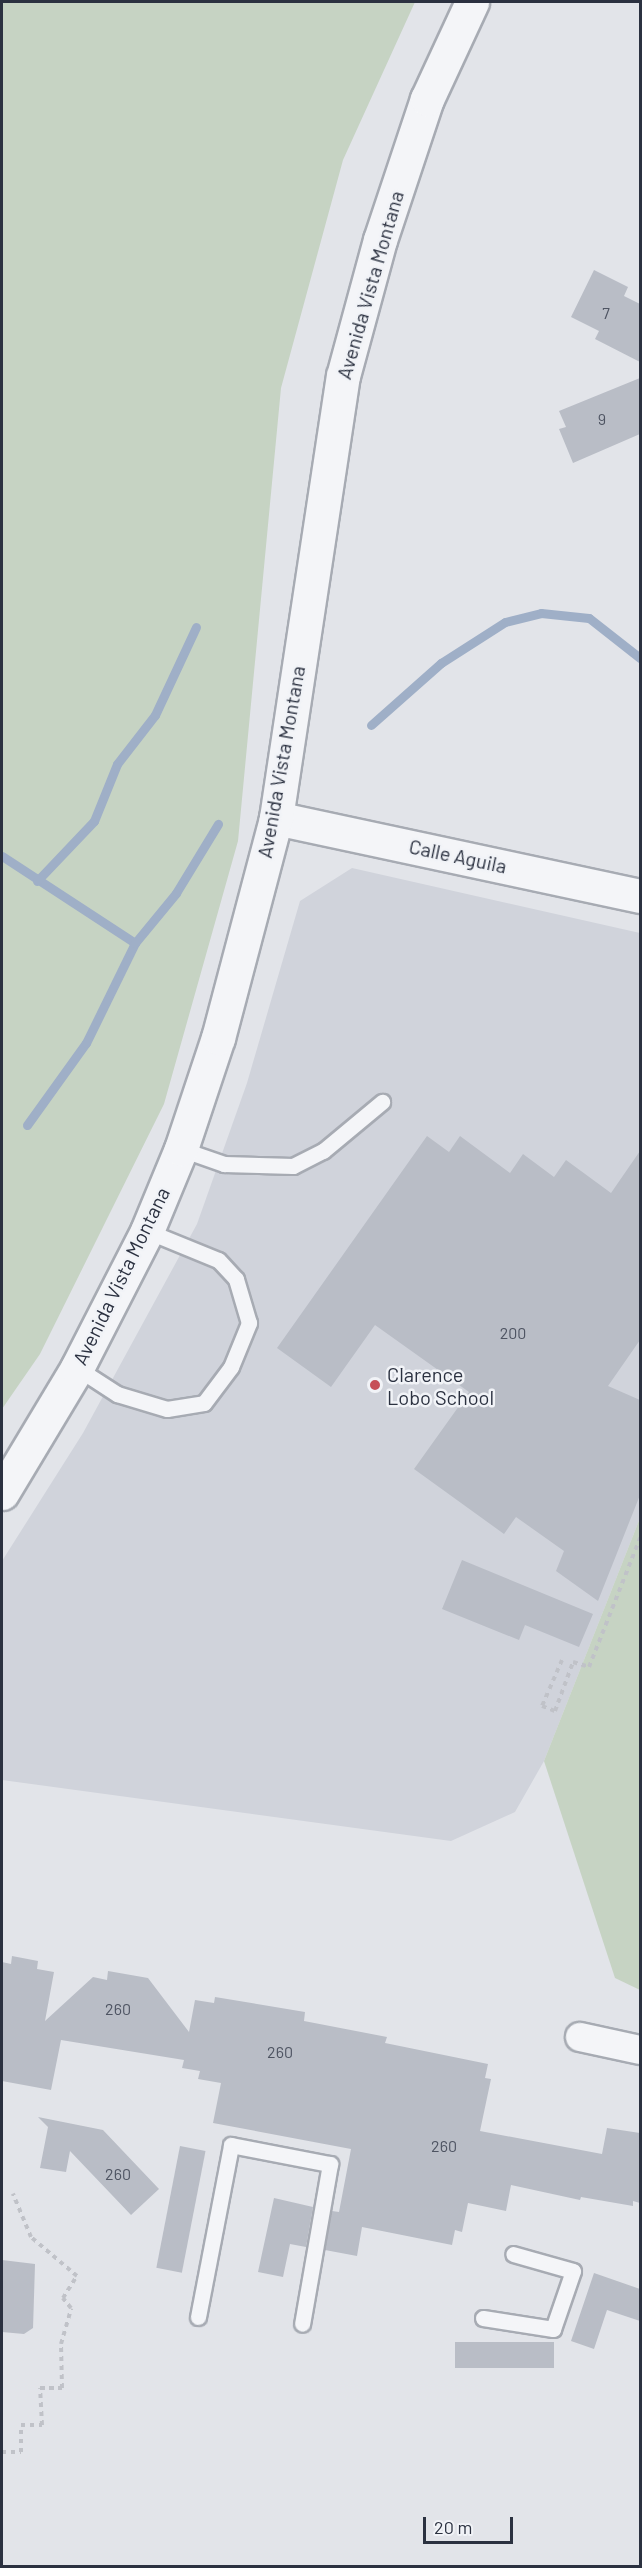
<!DOCTYPE html>
<html>
<head>
<meta charset="utf-8">
<style>
  body { margin:0 }
  #map { position:relative; width:642px; height:2568px; overflow:hidden; background:#e2e4e9; font-family:Barlow,sans-serif }
  div>[style] { position:absolute }
  .built>* { inset:0; background:#d0d3db }
  .green>* { inset:0; background:#c6d3c3 }
  .stream>* { height:9px; margin:-4.5px; padding:0 4.5px; transform-origin:4.5px; border-radius:4.5px; background:#9fafc7 }
  .building>* { inset:0; background:#b9bdc6; transform-origin:0 0 }
  .path>* { height:4px; margin-top:-2px; transform-origin:0; background:repeating-linear-gradient(90deg,#c0c2c8 0 4.5px,transparent 0 9px) }
  .roads { filter:drop-shadow(2px 0 #a7abb3) drop-shadow(-2px 0 #a7abb3) drop-shadow(0 2px #a7abb3) drop-shadow(0 -2px #a7abb3) }
  .service>* { height:15px; margin:-7.5px; padding:0 7.5px; transform-origin:7.5px; border-radius:7.5px; background:#f4f5f8 }
  .minor>* { height:28px; margin:-14px; padding:0 14px; transform-origin:14px; border-radius:14px; background:#f4f5f8 }
  .tertiary>* { height:33px; margin:-16.5px; padding:0 16.5px; transform-origin:16.5px; border-radius:16.5px; background:#f4f5f8 }
  .dots>* { width:16px; height:16px; translate:-50% -50%; box-sizing:border-box; border:3px solid #f1f3f7; border-radius:50% }
  span { translate:-50% -50%; white-space:nowrap; text-align:center; line-height:1.15; -webkit-text-stroke:5px #f1f3f7; paint-order:stroke }
  .number-label { font-size:16px; color:#4e5462 }
  .number-label span { -webkit-text-stroke-width:0 }
  .street-label { font-size:20px; color:#2b3140 }
  .poi-label { font-size:20px; color:#2b3140 }
  .left { translate:0 -50%; text-align:left }
  .frame { position:absolute; inset:0; border:3px solid #2b3140; pointer-events:none }
  .scale { position:absolute; left:423px; top:2517px; width:90px; height:27px; box-sizing:border-box; border:3px solid #2b3140; border-top:0; padding-left:8px; font-size:18px; line-height:21px; white-space:nowrap; color:#2b3140; -webkit-text-stroke:4px #f1f3f7; paint-order:stroke }
</style>
</head>
<body>
<div id="map">
  <div class="built">
    <i style="clip-path:polygon(352px 868px,640px 933px,640px 1518px,544px 1761px,515px 1812px,451px 1841px,2px 1780px,2px 1561px,83px 1433px,197px 1224px,247px 1083px,300px 901px)"></i>
  </div>
  <div class="green">
    <i style="clip-path:polygon(2px 2px,415px 2px,343px 160px,281px 388px,238px 841px,164px 1104px,40px 1354px,2px 1409px)"></i>
    <i style="clip-path:polygon(640px 1518px,640px 1990px,615px 1978px,544px 1761px)"></i>
  </div>
  <div class="stream">
    <i style="left:371px;top:725px;width:94px;rotate:-41.5deg"></i>
    <i style="left:441px;top:663px;width:76px;rotate:-32.6deg"></i>
    <i style="left:505px;top:622px;width:37px;rotate:-14deg"></i>
    <i style="left:541px;top:613px;width:48px;rotate:5.9deg"></i>
    <i style="left:589px;top:618px;width:65px;rotate:38.1deg"></i>
    <i style="left:2px;top:856px;width:159px;rotate:33.2deg"></i>
    <i style="left:37px;top:881px;width:83px;rotate:-46.5deg"></i>
    <i style="left:94px;top:821px;width:61px;rotate:-68deg"></i>
    <i style="left:117px;top:764px;width:62px;rotate:-52.2deg"></i>
    <i style="left:155px;top:715px;width:97px;rotate:-65deg"></i>
    <i style="left:27px;top:1125px;width:101px;rotate:-54.3deg"></i>
    <i style="left:86px;top:1043px;width:111px;rotate:-63.9deg"></i>
    <i style="left:135px;top:943px;width:65px;rotate:-50.6deg"></i>
    <i style="left:176px;top:893px;width:81px;rotate:-58.7deg"></i>
  </div>
  <div class="building">
    <i style="clip-path:polygon(594px 270px,628px 287px,624px 296px,640px 304px,640px 362px,595px 339px,599px 331px,571px 317px)"></i>
    <i style="clip-path:polygon(640px 378px,640px 434px,573px 463px,559px 429px,566px 427px,559px 411px)"></i>
    <i style="clip-path:polygon(427px 1136px,449px 1152px,460px 1136px,510px 1173px,523px 1154px,554px 1177px,566px 1160px,611px 1193px,640px 1151px,640px 1340px,608px 1386px,640px 1400px,640px 1495px,598px 1601px,556px 1571px,564px 1551px,516px 1517px,504px 1534px,414px 1469px,469px 1392px,375px 1325px,331px 1387px,277px 1348px)"></i>
    <i style="clip-path:polygon(462px 1560px,593px 1614px,579px 1647px,525px 1625px,519px 1640px,442px 1609px)"></i>
    <i style="clip-path:polygon(12px 1956px,38px 1961px,37px 1969px,54px 1972px,45px 2021px,93px 1977px,107px 1980px,108px 1971px,148px 1978px,189px 2032px,195px 2000px,214px 2003px,215px 1997px,305px 2012px,304px 2021px,387px 2037px,385px 2043px,488px 2064px,485px 2078px,491px 2079px,480px 2131px,602px 2154px,607px 2128px,640px 2133px,640px 2203px,633px 2201px,633px 2206px,581px 2197px,580px 2200px,511px 2185px,506px 2211px,468px 2203px,462px 2232px,455px 2230px,452px 2245px,362px 2227px,357px 2256px,325px 2250px,332px 2211px,339px 2212px,351px 2149px,213px 2123px,221px 2083px,198px 2079px,200px 2071px,182px 2068px,184px 2060px,61px 2040px,51px 2090px,2px 2081px,2px 1962px,11px 1964px)"></i>
    <i style="clip-path:polygon(38px 2117px,103px 2130px,159px 2189px,131px 2215px,70px 2151px,66px 2172px,40px 2168px,48px 2127px)"></i>
    <i style="left:180px;top:2146px;width:26px;height:124px;rotate:11deg"></i>
    <i style="clip-path:polygon(274px 2198px,313px 2207px,306px 2247px,290px 2244px,283px 2277px,258px 2272px)"></i>
    <i style="clip-path:polygon(2px 2260px,35px 2264px,33px 2328px,24px 2334px,2px 2332px)"></i>
    <i style="clip-path:polygon(594px 2273px,640px 2289px,640px 2321px,607px 2310px,594px 2349px,571px 2341px)"></i>
    <i style="left:554px;top:2342px;width:26px;height:99px;rotate:90deg"></i>
  </div>
  <div class="path">
    <i style="left:562px;top:1660px;width:50px;rotate:113.5deg"></i>
    <i style="left:542px;top:1706px;width:14px;rotate:21deg"></i>
    <i style="left:555px;top:1711px;width:52px;rotate:-69.8deg"></i>
    <i style="left:573px;top:1662px;width:17px;rotate:17deg"></i>
    <i style="left:589px;top:1667px;width:139px;rotate:-68.4deg"></i>
    <i style="left:2px;top:2452px;width:19px"></i>
    <i style="left:21px;top:2452px;width:27px;rotate:-90deg"></i>
    <i style="left:21px;top:2425px;width:21px"></i>
    <i style="left:42px;top:2425px;width:37px;rotate:-93deg"></i>
    <i style="left:40px;top:2388px;width:22px"></i>
    <i style="left:62px;top:2388px;width:44px;rotate:-91.3deg"></i>
    <i style="left:61px;top:2344px;width:37px;rotate:-74deg"></i>
    <i style="left:71px;top:2308px;width:13px;rotate:-129deg"></i>
    <i style="left:63px;top:2298px;width:26px;rotate:-58deg"></i>
    <i style="left:77px;top:2276px;width:60px;rotate:-139.7deg"></i>
    <i style="left:31px;top:2237px;width:47px;rotate:-112.7deg"></i>
  </div>
  <div class="roads">
    <div class="service">
      <i style="left:181px;top:1149px;width:46px;rotate:19.2deg"></i>
      <i style="left:224px;top:1164px;width:69px;rotate:1.7deg"></i>
      <i style="left:293px;top:1166px;width:34px;rotate:-27deg"></i>
      <i style="left:323px;top:1151px;width:77px;rotate:-39.7deg"></i>
      <i style="left:77px;top:1368px;width:48px;rotate:33deg"></i>
      <i style="left:117px;top:1394px;width:52px;rotate:16.7deg"></i>
      <i style="left:167px;top:1409px;width:37px;rotate:-9deg"></i>
      <i style="left:204px;top:1403px;width:45px;rotate:-53.1deg"></i>
      <i style="left:231px;top:1367px;width:48px;rotate:-67.8deg"></i>
      <i style="left:249px;top:1323px;width:46px;rotate:-106.5deg"></i>
      <i style="left:236px;top:1279px;width:26px;rotate:-133deg"></i>
      <i style="left:218px;top:1260px;width:77px;rotate:-157.8deg"></i>
      <i style="left:198px;top:2317px;width:175px;rotate:-79.1deg"></i>
      <i style="left:231px;top:2145px;width:101px;rotate:10.9deg"></i>
      <i style="left:330px;top:2164px;width:162px;rotate:99.9deg"></i>
      <i style="left:483px;top:2318px;width:71px;rotate:8.9deg"></i>
      <i style="left:553px;top:2329px;width:61px;rotate:-71deg"></i>
      <i style="left:573px;top:2271px;width:62px;rotate:-164.2deg"></i>
    </div>
    <div class="minor">
      <i style="left:580px;top:2037px;width:61px;rotate:12.2deg"></i>
    </div>
    <div class="tertiary">
      <i style="left:276px;top:818px;width:372px;rotate:12.1deg"></i>
      <i style="left:2px;top:1493px;width:146px;rotate:-59deg"></i>
      <i style="left:77px;top:1368px;width:154px;rotate:-62.9deg"></i>
      <i style="left:147px;top:1231px;width:89px;rotate:-67.5deg"></i>
      <i style="left:181px;top:1149px;width:117px;rotate:-71.6deg"></i>
      <i style="left:218px;top:1038px;width:228px;rotate:-75.2deg"></i>
      <i style="left:276px;top:818px;width:447px;rotate:-81.4deg"></i>
      <i style="left:343px;top:376px;width:141px;rotate:-74.8deg"></i>
      <i style="left:380px;top:240px;width:149px;rotate:-71.6deg"></i>
      <i style="left:427px;top:99px;width:107px;rotate:-65.1deg"></i>
    </div>
  </div>
  <div class="dots">
    <i style="left:375px;top:1385px;background:#c64f57"></i>
  </div>
  <div class="number-label">
    <span style="left:606px;top:313px">7</span>
    <span style="left:602px;top:419px">9</span>
    <span style="left:513px;top:1333px">200</span>
    <span style="left:118px;top:2009px">260</span>
    <span style="left:280px;top:2052px">260</span>
    <span style="left:444px;top:2146px">260</span>
    <span style="left:118px;top:2174px">260</span>
  </div>
  <div class="street-label">
    <span style="left:370px;top:285px;rotate:-74deg">Avenida Vista Montana</span>
    <span style="left:281px;top:762px;rotate:-80deg">Avenida Vista Montana</span>
    <span style="left:458px;top:856px;rotate:12deg">Calle Aguila</span>
    <span style="left:121px;top:1276px;rotate:-64deg">Avenida Vista Montana</span>
  </div>
  <div class="poi-label">
    <span class="left" style="left:387px;top:1386px">Clarence<br>Lobo School</span>
  </div>
  <div class="frame"></div>
  <div class="scale">20 m</div>
</div>
</body>
</html>
